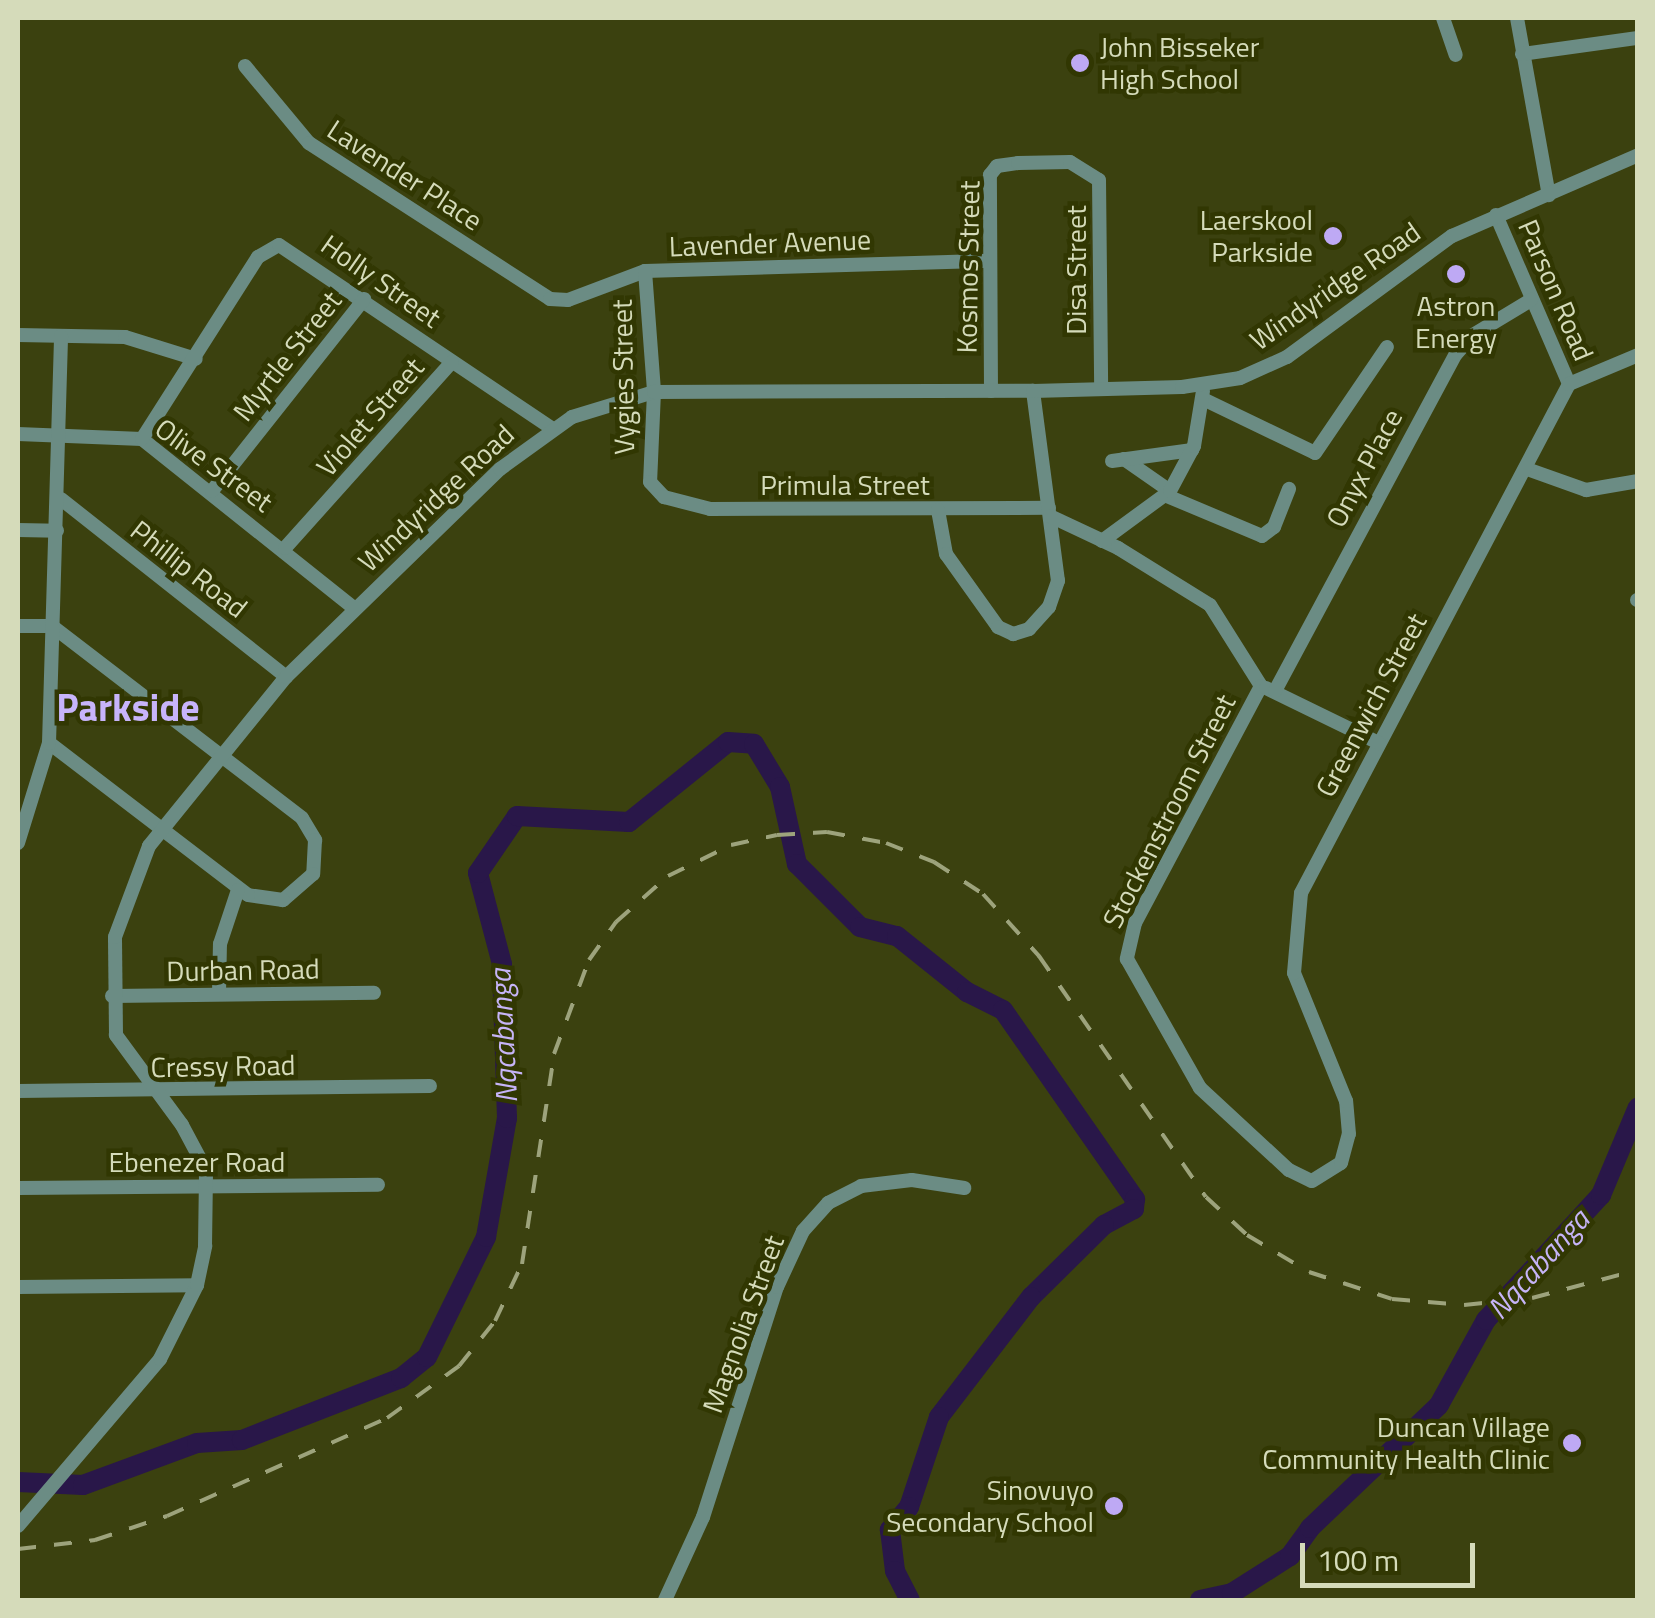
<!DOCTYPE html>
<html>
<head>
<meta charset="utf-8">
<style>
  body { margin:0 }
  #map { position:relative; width:1655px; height:1618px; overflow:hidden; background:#3b410f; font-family:"Titillium Web",sans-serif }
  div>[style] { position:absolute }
  .river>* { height:20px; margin:-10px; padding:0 10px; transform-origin:10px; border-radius:10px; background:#291749 }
  .minor>* { height:14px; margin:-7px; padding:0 7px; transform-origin:7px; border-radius:7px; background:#6b8c84 }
  .rail>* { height:4px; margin-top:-2px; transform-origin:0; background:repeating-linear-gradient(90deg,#9da37c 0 18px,transparent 0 36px) }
  .dots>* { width:28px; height:28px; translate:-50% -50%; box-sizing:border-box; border:5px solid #313702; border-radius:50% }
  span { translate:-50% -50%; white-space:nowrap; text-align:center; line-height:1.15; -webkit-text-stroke:9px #313702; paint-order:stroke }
  .poi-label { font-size:28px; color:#d5dbba }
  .left { translate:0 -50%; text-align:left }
  .right { translate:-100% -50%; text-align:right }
  .street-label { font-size:28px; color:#d5dbba }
  .water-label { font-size:30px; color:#c6b4f7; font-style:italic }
  .district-label { font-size:38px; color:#c7b4fa; font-weight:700 }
  .frame { position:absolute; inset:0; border:20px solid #d5dbba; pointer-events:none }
  .scale { position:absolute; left:1300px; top:1543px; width:175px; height:45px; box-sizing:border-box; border:5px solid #d5dbba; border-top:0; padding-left:12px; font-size:30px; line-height:35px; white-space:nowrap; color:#d5dbba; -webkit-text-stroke:8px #313702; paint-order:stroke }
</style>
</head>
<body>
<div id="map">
  <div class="river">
    <i style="left:18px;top:1482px;width:65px;rotate:2.6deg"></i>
    <i style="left:83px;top:1485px;width:121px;rotate:-20.2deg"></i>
    <i style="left:197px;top:1443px;width:45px;rotate:-3.8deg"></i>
    <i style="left:242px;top:1440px;width:171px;rotate:-21.3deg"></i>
    <i style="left:401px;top:1378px;width:33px;rotate:-39deg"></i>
    <i style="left:427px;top:1357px;width:134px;rotate:-63.8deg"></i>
    <i style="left:486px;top:1237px;width:121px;rotate:-80deg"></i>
    <i style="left:507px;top:1118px;width:154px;rotate:-91.9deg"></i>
    <i style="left:502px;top:964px;width:94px;rotate:-104.8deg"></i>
    <i style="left:478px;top:873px;width:69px;rotate:-55.6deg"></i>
    <i style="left:517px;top:816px;width:112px;rotate:3.1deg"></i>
    <i style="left:629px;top:822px;width:127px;rotate:-38.9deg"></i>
    <i style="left:728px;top:742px;width:26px;rotate:4deg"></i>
    <i style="left:754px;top:744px;width:50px;rotate:58.8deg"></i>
    <i style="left:780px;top:787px;width:79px;rotate:77.6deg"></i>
    <i style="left:797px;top:864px;width:89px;rotate:45deg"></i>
    <i style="left:860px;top:927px;width:38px;rotate:14deg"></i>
    <i style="left:897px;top:936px;width:90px;rotate:38.7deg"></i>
    <i style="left:967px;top:992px;width:40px;rotate:26.6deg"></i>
    <i style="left:1003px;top:1010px;width:231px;rotate:55.1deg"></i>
    <i style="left:1135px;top:1199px;width:10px;rotate:96deg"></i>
    <i style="left:1134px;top:1209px;width:34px;rotate:152deg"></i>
    <i style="left:1104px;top:1225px;width:103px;rotate:135.4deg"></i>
    <i style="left:1031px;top:1297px;width:151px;rotate:127.5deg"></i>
    <i style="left:939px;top:1417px;width:95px;rotate:108.4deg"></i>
    <i style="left:909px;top:1507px;width:30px;rotate:130deg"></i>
    <i style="left:890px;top:1530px;width:41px;rotate:83deg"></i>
    <i style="left:895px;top:1571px;width:33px;rotate:63deg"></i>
    <i style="left:1200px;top:1600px;width:33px;rotate:-12deg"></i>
    <i style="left:1232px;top:1593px;width:69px;rotate:-32.5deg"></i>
    <i style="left:1290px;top:1556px;width:34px;rotate:-54deg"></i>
    <i style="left:1310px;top:1528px;width:178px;rotate:-43.6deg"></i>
    <i style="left:1439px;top:1405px;width:97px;rotate:-61.1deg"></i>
    <i style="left:1486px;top:1320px;width:170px;rotate:-47.4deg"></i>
    <i style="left:1601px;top:1195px;width:95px;rotate:-67.2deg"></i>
  </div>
  <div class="minor">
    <i style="left:1443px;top:18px;width:39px;rotate:71deg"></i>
    <i style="left:1517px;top:18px;width:180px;rotate:79.8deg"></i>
    <i style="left:1522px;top:54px;width:117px;rotate:-7.9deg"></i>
    <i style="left:245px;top:66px;width:100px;rotate:50.3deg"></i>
    <i style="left:309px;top:143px;width:287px;rotate:32.9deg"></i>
    <i style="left:550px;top:299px;width:18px;rotate:3deg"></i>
    <i style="left:568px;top:300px;width:82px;rotate:-20.6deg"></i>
    <i style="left:645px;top:271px;width:344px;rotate:-1.7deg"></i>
    <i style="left:1496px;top:215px;width:184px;rotate:66.6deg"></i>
    <i style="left:645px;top:271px;width:121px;rotate:85.7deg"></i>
    <i style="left:654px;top:392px;width:90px;rotate:92.5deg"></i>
    <i style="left:650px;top:482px;width:21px;rotate:47deg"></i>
    <i style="left:664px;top:497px;width:48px;rotate:14.6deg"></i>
    <i style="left:710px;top:509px;width:339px;rotate:-0.2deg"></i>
    <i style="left:18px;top:335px;width:107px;rotate:1.1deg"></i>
    <i style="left:125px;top:337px;width:74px;rotate:17.2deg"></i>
    <i style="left:991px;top:391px;width:216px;rotate:-90.3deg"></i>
    <i style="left:990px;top:175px;width:11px;rotate:-52deg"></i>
    <i style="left:997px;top:166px;width:21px;rotate:-8deg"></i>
    <i style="left:1018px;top:163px;width:52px;rotate:-1.1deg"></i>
    <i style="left:1070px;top:162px;width:34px;rotate:32deg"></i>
    <i style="left:1099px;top:180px;width:208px;rotate:89.4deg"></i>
    <i style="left:1203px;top:399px;width:124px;rotate:25.7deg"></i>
    <i style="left:1315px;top:453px;width:128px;rotate:-55.8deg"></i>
    <i style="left:18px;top:434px;width:124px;rotate:2.3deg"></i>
    <i style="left:142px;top:439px;width:271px;rotate:38.6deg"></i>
    <i style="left:142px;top:439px;width:216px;rotate:-57.5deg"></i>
    <i style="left:258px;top:257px;width:24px;rotate:-30deg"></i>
    <i style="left:279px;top:245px;width:330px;rotate:33.9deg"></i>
    <i style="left:1124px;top:459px;width:56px;rotate:34.8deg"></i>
    <i style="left:1112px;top:461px;width:81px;rotate:-7.8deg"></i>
    <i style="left:1527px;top:469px;width:63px;rotate:19.6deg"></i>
    <i style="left:1586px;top:490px;width:53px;rotate:-9.8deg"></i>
    <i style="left:212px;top:491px;width:245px;rotate:-51.6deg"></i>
    <i style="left:1167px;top:496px;width:103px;rotate:22.8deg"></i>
    <i style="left:1262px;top:536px;width:15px;rotate:-37deg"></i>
    <i style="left:1274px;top:527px;width:41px;rotate:-68.5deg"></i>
    <i style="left:61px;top:499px;width:287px;rotate:38.3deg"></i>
    <i style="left:938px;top:510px;width:45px;rotate:79.7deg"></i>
    <i style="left:946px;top:554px;width:90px;rotate:54.5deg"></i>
    <i style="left:998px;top:627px;width:17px;rotate:25deg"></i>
    <i style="left:1013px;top:634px;width:17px;rotate:-17deg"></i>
    <i style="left:1029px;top:629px;width:30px;rotate:-48deg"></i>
    <i style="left:1049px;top:607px;width:28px;rotate:-71deg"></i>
    <i style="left:1058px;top:581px;width:192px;rotate:-97.5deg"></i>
    <i style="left:1050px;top:516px;width:75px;rotate:25.2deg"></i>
    <i style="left:1118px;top:548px;width:108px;rotate:31.8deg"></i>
    <i style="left:1210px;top:605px;width:96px;rotate:57.8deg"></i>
    <i style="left:18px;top:530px;width:39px;rotate:1deg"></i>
    <i style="left:1102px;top:541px;width:84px;rotate:-36.3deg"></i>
    <i style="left:1170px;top:491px;width:51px;rotate:-61.9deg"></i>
    <i style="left:1194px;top:446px;width:56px;rotate:-80.7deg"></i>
    <i style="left:285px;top:548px;width:250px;rotate:-48.1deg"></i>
    <i style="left:1637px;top:600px;width:1px"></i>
    <i style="left:18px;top:626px;width:34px"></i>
    <i style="left:52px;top:626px;width:315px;rotate:37.5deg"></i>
    <i style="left:302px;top:818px;width:26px;rotate:59deg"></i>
    <i style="left:315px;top:840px;width:34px;rotate:93deg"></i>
    <i style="left:313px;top:874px;width:40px;rotate:139deg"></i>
    <i style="left:283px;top:900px;width:35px;rotate:-172deg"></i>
    <i style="left:248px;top:895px;width:250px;rotate:-142.6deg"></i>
    <i style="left:1261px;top:686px;width:268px;rotate:118deg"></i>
    <i style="left:1135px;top:923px;width:37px;rotate:103deg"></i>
    <i style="left:1127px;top:959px;width:148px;rotate:60.5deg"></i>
    <i style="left:1200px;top:1088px;width:121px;rotate:42.7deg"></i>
    <i style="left:1289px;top:1170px;width:25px;rotate:26deg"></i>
    <i style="left:1312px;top:1181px;width:34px;rotate:-32deg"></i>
    <i style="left:1341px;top:1163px;width:30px;rotate:-75deg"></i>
    <i style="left:1349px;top:1134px;width:33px;rotate:-95deg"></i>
    <i style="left:1346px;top:1101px;width:138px;rotate:-112.1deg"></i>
    <i style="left:1294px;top:973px;width:80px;rotate:-85deg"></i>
    <i style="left:1301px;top:893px;width:575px;rotate:-62.23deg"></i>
    <i style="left:1569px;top:384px;width:75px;rotate:-22.8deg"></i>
    <i style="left:1266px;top:688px;width:126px;rotate:26deg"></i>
    <i style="left:1275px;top:691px;width:383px;rotate:-61.8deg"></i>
    <i style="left:1456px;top:354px;width:25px;rotate:-48deg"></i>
    <i style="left:1473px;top:335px;width:68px;rotate:-31.1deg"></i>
    <i style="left:18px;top:843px;width:105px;rotate:-72.8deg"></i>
    <i style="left:49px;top:743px;width:407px;rotate:-88.3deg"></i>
    <i style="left:219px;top:994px;width:50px;rotate:-88.9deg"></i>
    <i style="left:220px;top:944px;width:57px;rotate:-71.6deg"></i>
    <i style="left:112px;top:996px;width:262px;rotate:-0.7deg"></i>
    <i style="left:18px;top:1091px;width:412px;rotate:-0.7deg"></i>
    <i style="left:18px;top:1188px;width:360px;rotate:-0.5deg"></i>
    <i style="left:18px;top:1287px;width:179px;rotate:-0.6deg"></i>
    <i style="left:18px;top:1526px;width:219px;rotate:-49.6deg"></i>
    <i style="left:160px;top:1359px;width:83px;rotate:-63.4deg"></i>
    <i style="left:197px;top:1285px;width:40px;rotate:-78deg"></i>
    <i style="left:205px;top:1246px;width:76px;rotate:-89.2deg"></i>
    <i style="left:206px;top:1170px;width:51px;rotate:-118.1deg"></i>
    <i style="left:182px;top:1125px;width:112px;rotate:-126.3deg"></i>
    <i style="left:116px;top:1035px;width:98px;rotate:-90.6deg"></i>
    <i style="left:115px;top:937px;width:97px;rotate:-69.5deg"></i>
    <i style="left:149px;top:846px;width:218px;rotate:-51deg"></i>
    <i style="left:286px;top:677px;width:298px;rotate:-44.2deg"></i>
    <i style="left:500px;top:469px;width:89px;rotate:-35.8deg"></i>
    <i style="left:572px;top:417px;width:86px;rotate:-17deg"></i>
    <i style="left:654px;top:392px;width:379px;rotate:-0.2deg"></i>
    <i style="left:1033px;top:391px;width:149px;rotate:-1.5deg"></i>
    <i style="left:1182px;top:387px;width:59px;rotate:-8.8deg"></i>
    <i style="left:1240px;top:378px;width:51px;rotate:-24.1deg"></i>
    <i style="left:1287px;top:357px;width:205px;rotate:-36.3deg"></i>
    <i style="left:1452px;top:236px;width:203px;rotate:-23.5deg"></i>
    <i style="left:665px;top:1600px;width:91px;rotate:-65.4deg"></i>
    <i style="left:703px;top:1517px;width:242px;rotate:-72.2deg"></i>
    <i style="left:777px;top:1287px;width:62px;rotate:-65.1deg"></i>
    <i style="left:803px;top:1231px;width:38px;rotate:-48deg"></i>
    <i style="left:828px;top:1203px;width:37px;rotate:-27deg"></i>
    <i style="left:861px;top:1186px;width:51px;rotate:-6.7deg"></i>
    <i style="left:912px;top:1180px;width:53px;rotate:8.7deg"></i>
  </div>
  <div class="rail">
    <i style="left:18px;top:1549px;width:78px;rotate:-6.7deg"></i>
    <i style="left:95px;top:1540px;width:76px;rotate:-18.4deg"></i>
    <i style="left:167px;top:1516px;width:241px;rotate:-24deg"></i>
    <i style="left:387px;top:1418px;width:89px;rotate:-35.8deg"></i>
    <i style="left:459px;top:1366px;width:58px;rotate:-51.3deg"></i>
    <i style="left:495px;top:1321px;width:63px;rotate:-64.7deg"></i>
    <i style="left:522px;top:1264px;width:212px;rotate:-81.3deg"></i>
    <i style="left:554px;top:1054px;width:100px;rotate:-69.6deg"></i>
    <i style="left:589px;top:960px;width:47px;rotate:-54.6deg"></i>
    <i style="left:616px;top:922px;width:69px;rotate:-41.5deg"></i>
    <i style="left:668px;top:876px;width:70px;rotate:-26.2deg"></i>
    <i style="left:731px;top:845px;width:47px;rotate:-12.3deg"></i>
    <i style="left:777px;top:835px;width:50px;rotate:-3.4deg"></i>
    <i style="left:827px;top:832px;width:60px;rotate:10.6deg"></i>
    <i style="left:886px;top:843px;width:52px;rotate:21.6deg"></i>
    <i style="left:934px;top:862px;width:59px;rotate:33.1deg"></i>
    <i style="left:983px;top:894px;width:84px;rotate:47.9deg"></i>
    <i style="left:1039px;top:956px;width:293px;rotate:55.3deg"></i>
    <i style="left:1206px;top:1197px;width:56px;rotate:42.8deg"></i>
    <i style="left:1247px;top:1235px;width:72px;rotate:30.8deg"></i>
    <i style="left:1309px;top:1272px;width:87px;rotate:18deg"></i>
    <i style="left:1392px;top:1299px;width:72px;rotate:4.8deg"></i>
    <i style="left:1464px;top:1305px;width:68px;rotate:-5.9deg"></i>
    <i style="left:1532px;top:1298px;width:110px;rotate:-14.8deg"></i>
  </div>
  <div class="dots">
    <i style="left:1080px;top:63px;background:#bea9f4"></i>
    <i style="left:1333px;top:236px;background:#bea9f4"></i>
    <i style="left:1456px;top:274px;background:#bea9f4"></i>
    <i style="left:1572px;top:1443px;background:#bea9f4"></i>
    <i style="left:1114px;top:1506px;background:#bea9f4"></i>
  </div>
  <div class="poi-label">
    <span class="left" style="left:1100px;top:63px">John Bisseker<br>High School</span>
    <span class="right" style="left:1313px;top:236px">Laerskool<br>Parkside</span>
    <span style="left:1456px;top:322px">Astron<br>Energy</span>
    <span class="right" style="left:1550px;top:1443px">Duncan Village<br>Community Health Clinic</span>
    <span class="right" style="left:1094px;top:1506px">Sinovuyo<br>Secondary School</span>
  </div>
  <div class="street-label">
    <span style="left:405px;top:175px;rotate:33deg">Lavender Place</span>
    <span style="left:770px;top:243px;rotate:-2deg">Lavender Avenue</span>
    <span style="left:968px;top:267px;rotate:-89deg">Kosmos Street</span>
    <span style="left:1076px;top:270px;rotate:-90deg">Disa Street</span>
    <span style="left:381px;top:281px;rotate:35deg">Holly Street</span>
    <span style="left:1335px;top:286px;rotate:-35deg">Windyridge Road</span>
    <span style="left:1556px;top:290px;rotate:67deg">Parson Road</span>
    <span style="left:287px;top:356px;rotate:-52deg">Myrtle Street</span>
    <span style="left:623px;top:377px;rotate:-91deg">Vygies Street</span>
    <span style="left:370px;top:417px;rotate:-49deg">Violet Street</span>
    <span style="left:214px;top:465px;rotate:36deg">Olive Street</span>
    <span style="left:1364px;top:468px;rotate:-62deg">Onyx Place</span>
    <span style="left:845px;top:485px">Primula Street</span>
    <span style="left:436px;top:498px;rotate:-43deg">Windyridge Road</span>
    <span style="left:189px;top:569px;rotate:38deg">Phillip Road</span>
    <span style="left:1371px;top:705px;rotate:-62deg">Greenwich Street</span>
    <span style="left:1169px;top:811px;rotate:-63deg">Stockenstroom Street</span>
    <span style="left:243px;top:970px;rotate:-1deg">Durban Road</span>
    <span style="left:223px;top:1066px;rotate:-1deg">Cressy Road</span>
    <span style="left:197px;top:1162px">Ebenezer Road</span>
    <span style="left:743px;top:1324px;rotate:-70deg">Magnolia Street</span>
  </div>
  <div class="water-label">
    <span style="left:503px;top:1036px;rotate:-93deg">Nqcabanga</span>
    <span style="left:1538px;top:1264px;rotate:-48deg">Nqcabanga</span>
  </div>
  <div class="district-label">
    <span style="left:128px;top:708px">Parkside</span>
  </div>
  <div class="frame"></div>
  <div class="scale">100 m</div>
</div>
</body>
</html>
